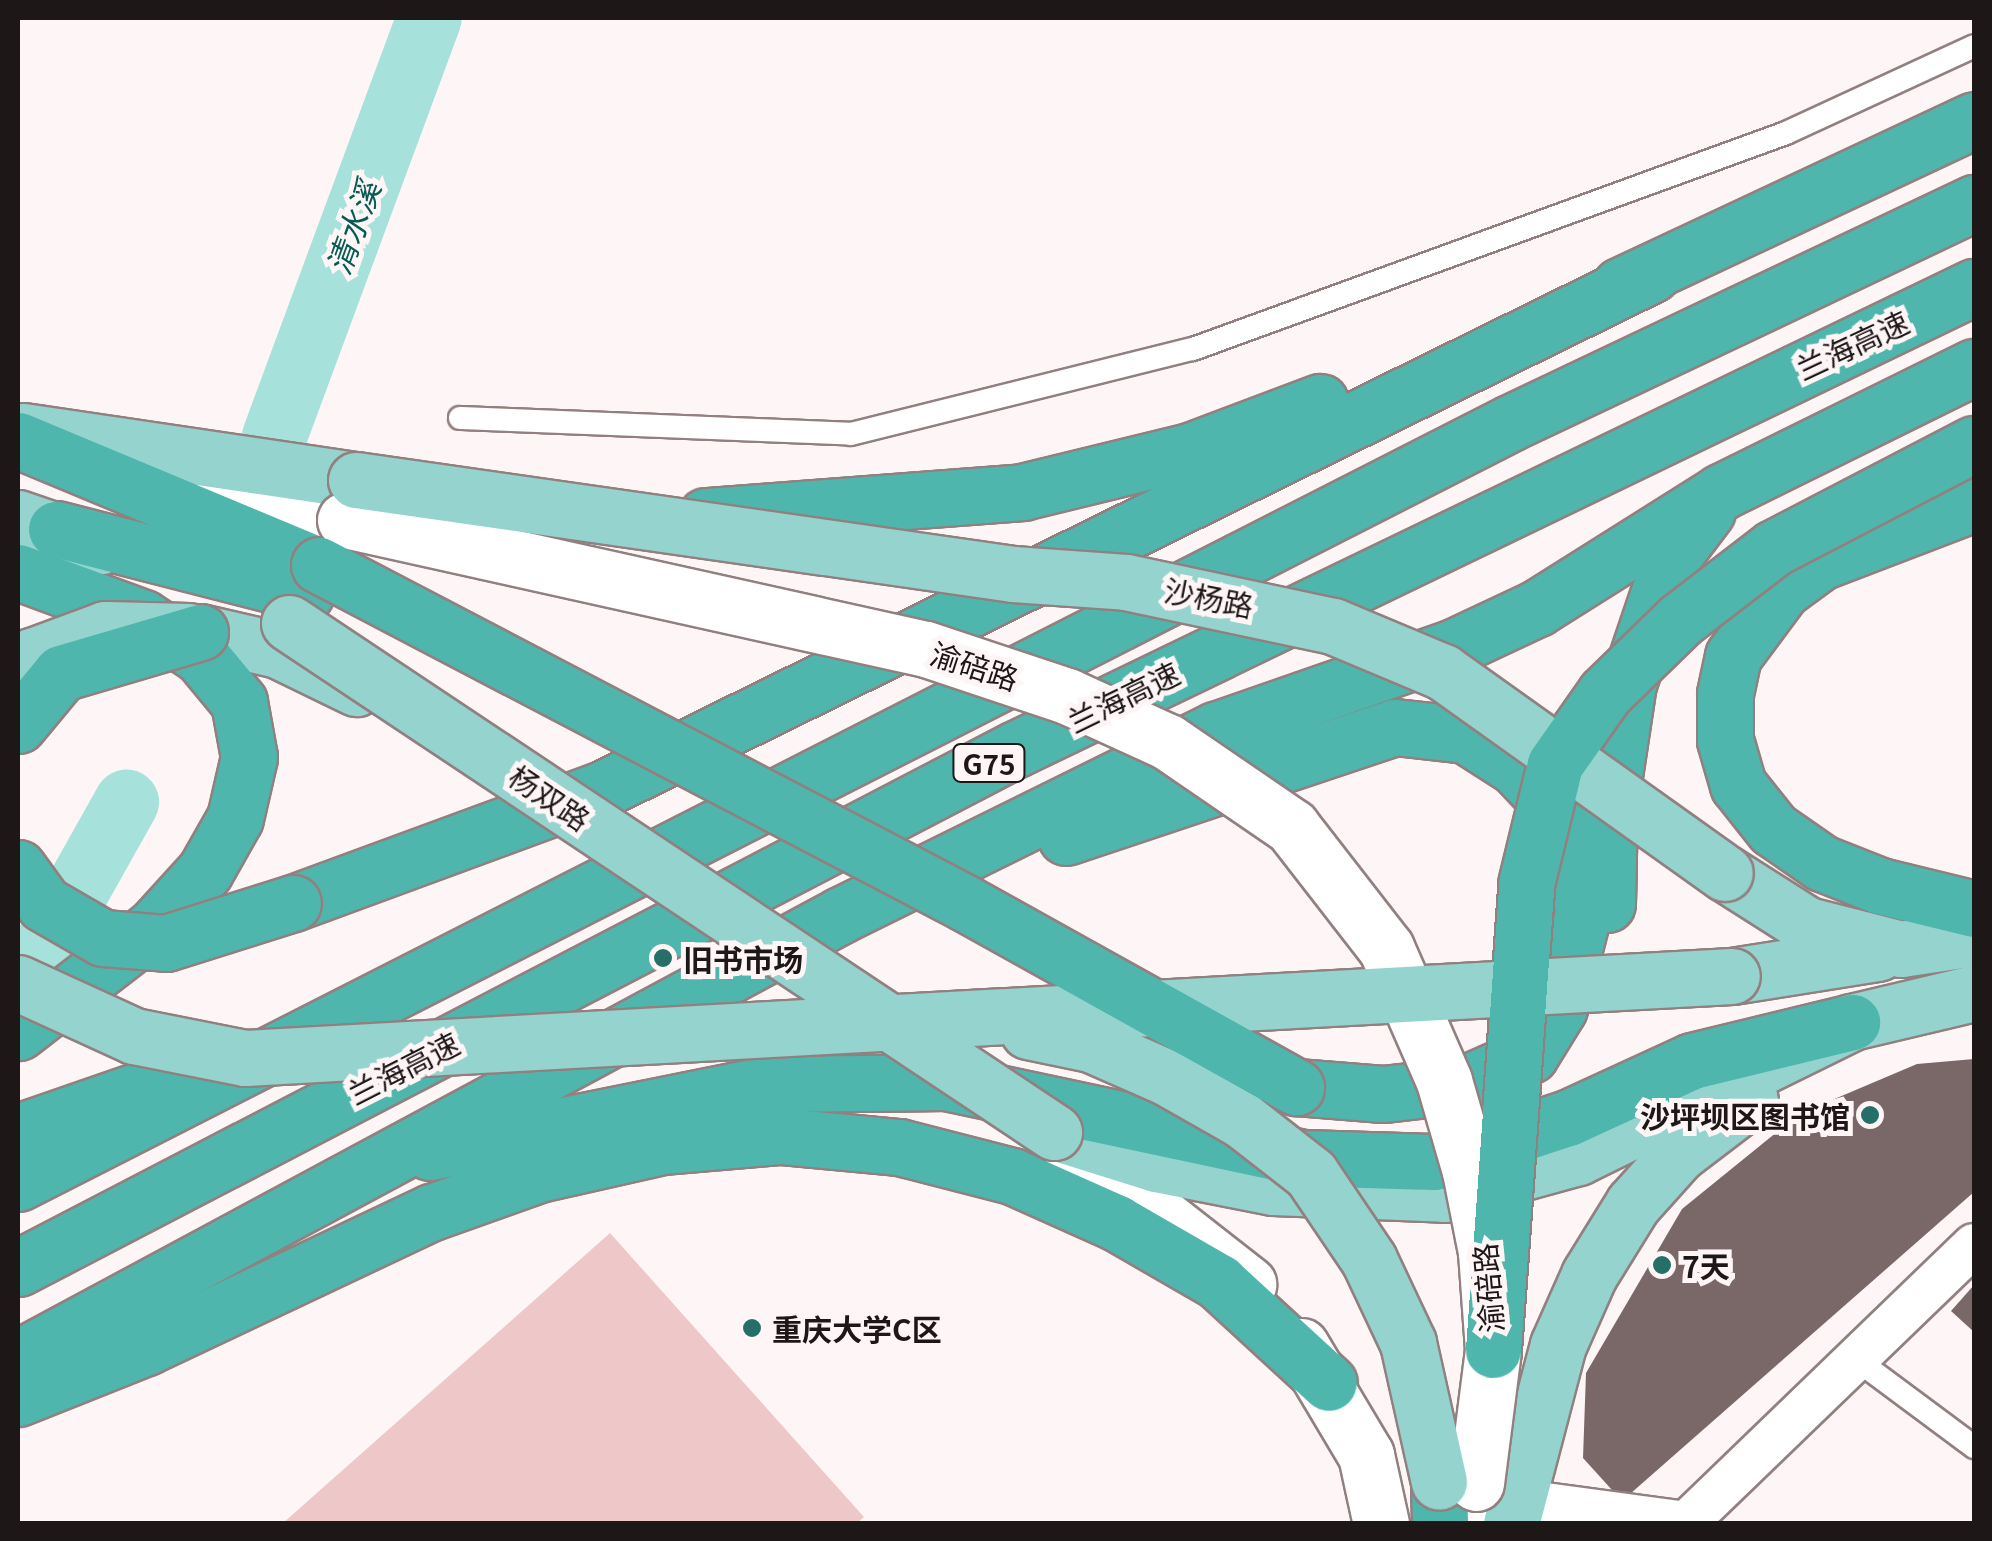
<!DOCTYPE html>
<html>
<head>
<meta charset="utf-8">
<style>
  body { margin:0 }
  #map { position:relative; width:1992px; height:1541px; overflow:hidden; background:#fef6f6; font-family:Georgia,"Noto Sans SC",serif }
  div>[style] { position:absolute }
  .green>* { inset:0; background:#eec8c8 }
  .river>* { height:65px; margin:-32.5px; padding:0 32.5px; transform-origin:32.5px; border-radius:32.5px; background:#a7e1db }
  .building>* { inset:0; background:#7a6869 }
  .roads { filter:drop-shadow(2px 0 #928080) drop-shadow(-2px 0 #928080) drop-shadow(0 2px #928080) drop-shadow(0 -2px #928080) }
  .lane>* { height:22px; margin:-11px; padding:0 11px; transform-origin:11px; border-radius:11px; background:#fff }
  .street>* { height:42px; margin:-21px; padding:0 21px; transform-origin:21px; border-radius:21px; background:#fff }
  .secondary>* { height:55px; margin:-27.5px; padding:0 27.5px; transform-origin:27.5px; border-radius:27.5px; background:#fff }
  .primary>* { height:55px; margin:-27.5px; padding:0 27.5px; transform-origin:27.5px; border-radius:27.5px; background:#95d3ce }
  .highway>* { height:55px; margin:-27.5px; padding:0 27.5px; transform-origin:27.5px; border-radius:27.5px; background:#4fb6ad }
  .bridges { filter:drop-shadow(2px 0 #928080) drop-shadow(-2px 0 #928080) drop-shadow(0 2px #928080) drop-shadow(0 -2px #928080) }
  .secondary-bridge>* { height:55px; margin:-27.5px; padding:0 27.5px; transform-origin:27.5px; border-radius:27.5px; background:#fff }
  .primary-bridge>* { height:55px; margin:-27.5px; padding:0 27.5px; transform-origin:27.5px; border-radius:27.5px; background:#95d3ce }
  .highway-bridge>* { height:55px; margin:-27.5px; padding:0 27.5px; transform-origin:27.5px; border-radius:27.5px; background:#4fb6ad }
  .dots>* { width:28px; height:28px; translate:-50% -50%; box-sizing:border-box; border:5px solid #fef6f6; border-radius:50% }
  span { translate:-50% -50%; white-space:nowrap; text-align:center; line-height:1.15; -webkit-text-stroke:10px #fef6f6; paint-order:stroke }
  .shield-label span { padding:2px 8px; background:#fef6f6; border:2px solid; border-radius:8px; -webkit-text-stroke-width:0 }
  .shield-label { font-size:28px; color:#1e1717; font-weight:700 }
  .street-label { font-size:30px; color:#1e1717 }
  .poi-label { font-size:30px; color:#1e1717; font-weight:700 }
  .left { translate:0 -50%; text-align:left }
  .right { translate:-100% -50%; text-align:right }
  .water-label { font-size:32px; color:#065b55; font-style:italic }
  .frame { position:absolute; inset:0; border:20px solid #1e1717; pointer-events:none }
</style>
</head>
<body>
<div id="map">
  <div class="green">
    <i style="clip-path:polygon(610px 1233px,864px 1517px,856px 1524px,283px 1523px)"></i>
  </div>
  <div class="river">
    <i style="left:274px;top:436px;width:446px;rotate:-69.7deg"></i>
    <i style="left:18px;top:973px;width:28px;rotate:-39deg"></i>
    <i style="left:40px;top:955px;width:176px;rotate:-60.7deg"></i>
  </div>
  <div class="building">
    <i style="clip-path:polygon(1974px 1059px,1974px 1192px,1622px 1501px,1583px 1458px,1586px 1373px,1682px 1209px,1799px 1114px,1917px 1064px)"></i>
    <i style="clip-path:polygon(1974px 1285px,1974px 1332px,1951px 1311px)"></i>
  </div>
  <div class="roads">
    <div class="lane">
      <i style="left:460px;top:418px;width:391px;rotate:2.3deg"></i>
      <i style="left:851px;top:434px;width:352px;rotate:-14deg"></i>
      <i style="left:1193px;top:349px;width:631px;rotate:-20.01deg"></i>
      <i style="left:1786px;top:133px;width:207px;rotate:-24.8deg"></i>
      <i style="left:1857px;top:1360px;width:146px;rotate:36.6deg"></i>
    </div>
    <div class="street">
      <i style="left:1516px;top:1500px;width:172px;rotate:7.7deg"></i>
      <i style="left:1686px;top:1523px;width:400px;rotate:-44deg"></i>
    </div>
    <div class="secondary">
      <i style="left:201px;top:471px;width:152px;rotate:18.8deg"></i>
      <i style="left:1064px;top:1140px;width:234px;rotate:38deg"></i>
      <i style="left:1301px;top:1346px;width:127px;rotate:59.2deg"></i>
      <i style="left:1366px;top:1455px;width:71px;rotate:77.7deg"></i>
      <i style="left:1468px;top:1524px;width:42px;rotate:-79deg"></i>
    </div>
    <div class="primary">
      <i style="left:23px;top:431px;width:337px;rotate:8.4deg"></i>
      <i style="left:18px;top:518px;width:87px;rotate:18.9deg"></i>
      <i style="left:200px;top:632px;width:80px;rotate:13deg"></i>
      <i style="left:278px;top:650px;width:87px;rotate:26deg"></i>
      <i style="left:1725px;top:873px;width:97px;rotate:32.4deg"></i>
      <i style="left:1807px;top:925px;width:97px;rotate:14.3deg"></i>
      <i style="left:1901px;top:949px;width:74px;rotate:-8.6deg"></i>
      <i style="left:1732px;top:976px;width:148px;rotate:-9deg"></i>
      <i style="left:1054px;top:1132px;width:107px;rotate:17.4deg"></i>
      <i style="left:1156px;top:1164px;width:119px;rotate:11.1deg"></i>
      <i style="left:1273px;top:1187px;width:171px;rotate:2.3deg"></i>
      <i style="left:1444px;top:1194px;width:139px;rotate:-15.4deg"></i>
      <i style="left:1578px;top:1157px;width:305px;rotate:-26.2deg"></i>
      <i style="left:1852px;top:1022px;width:125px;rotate:-13.4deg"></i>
      <i style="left:1511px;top:1524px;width:185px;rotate:-75.3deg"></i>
      <i style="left:1558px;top:1345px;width:77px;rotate:-66.1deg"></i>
      <i style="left:1589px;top:1275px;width:84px;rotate:-58.2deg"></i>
      <i style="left:1633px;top:1204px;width:69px;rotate:-48deg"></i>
      <i style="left:1679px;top:1153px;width:89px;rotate:-37.3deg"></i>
    </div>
    <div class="highway">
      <i style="left:1620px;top:286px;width:391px;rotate:-25.1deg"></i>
      <i style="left:18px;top:440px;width:326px;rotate:22.6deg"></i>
      <i style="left:1974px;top:503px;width:165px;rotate:159deg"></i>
      <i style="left:1820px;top:562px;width:47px;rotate:143.6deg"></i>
      <i style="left:1782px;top:590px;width:82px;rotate:126.6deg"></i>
      <i style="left:1733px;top:656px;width:39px;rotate:102deg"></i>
      <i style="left:1725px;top:694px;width:46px;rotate:90deg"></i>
      <i style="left:1725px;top:740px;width:47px;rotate:73.9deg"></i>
      <i style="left:1738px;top:785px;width:56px;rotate:51.5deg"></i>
      <i style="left:1773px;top:829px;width:60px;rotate:34.8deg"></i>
      <i style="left:1822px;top:863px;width:62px;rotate:21.6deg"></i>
      <i style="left:1880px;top:886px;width:97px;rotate:13.7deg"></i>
      <i style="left:706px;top:516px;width:317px;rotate:-4.3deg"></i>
      <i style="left:1022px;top:492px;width:173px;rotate:-13.7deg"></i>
      <i style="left:1190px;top:451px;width:139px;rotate:-20.7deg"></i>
      <i style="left:56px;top:529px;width:258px;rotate:14.4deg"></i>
      <i style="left:18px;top:572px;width:133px;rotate:20.2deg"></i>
      <i style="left:143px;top:618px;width:69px;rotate:33.2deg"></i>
      <i style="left:201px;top:656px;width:60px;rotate:50.4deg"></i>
      <i style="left:239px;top:702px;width:56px;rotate:79.7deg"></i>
      <i style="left:249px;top:757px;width:63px;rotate:102.9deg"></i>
      <i style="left:235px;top:818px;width:61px;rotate:119.5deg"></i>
      <i style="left:205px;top:871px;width:76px;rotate:132.3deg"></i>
      <i style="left:154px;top:927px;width:172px;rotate:142.3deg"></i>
      <i style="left:1066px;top:837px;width:347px;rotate:-18.5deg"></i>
      <i style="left:1395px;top:727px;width:71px;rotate:6.4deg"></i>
      <i style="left:1466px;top:735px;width:59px;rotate:32.6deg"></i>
      <i style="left:1516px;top:767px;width:51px;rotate:46.6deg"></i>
      <i style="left:1551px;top:804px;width:55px;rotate:63deg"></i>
      <i style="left:1576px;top:853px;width:60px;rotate:83.3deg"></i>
      <i style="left:1583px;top:913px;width:98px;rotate:104.2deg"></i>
      <i style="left:1559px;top:1008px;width:55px;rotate:121.7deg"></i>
      <i style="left:1530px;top:1055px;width:74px;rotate:156.2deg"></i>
      <i style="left:1462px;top:1085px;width:80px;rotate:173.5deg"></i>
      <i style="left:1383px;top:1094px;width:87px;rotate:-175.4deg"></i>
      <i style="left:293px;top:903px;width:333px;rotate:-20.2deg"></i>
      <i style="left:605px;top:788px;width:1166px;rotate:-26.15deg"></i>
      <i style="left:1607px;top:904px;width:95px;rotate:-88.8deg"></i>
      <i style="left:1609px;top:809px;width:126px;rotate:-81.4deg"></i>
      <i style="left:1628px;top:684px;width:131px;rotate:-71.3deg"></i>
      <i style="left:1670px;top:560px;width:61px;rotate:-52.9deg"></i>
      <i style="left:18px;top:1132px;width:156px;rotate:-19.1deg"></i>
      <i style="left:430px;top:1152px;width:344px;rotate:-11.4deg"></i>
      <i style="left:767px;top:1084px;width:179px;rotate:-0.6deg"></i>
      <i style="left:946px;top:1082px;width:366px;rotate:12deg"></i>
      <i style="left:1304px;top:1158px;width:130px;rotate:1.8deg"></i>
      <i style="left:1434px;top:1162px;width:141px;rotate:-18.2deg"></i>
      <i style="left:1568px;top:1118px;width:136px;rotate:-24.7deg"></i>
      <i style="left:1692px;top:1061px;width:165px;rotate:-13.7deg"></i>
      <i style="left:18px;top:1183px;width:1674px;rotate:-26.99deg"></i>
      <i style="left:1510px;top:423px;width:514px;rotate:-25.37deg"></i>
      <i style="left:18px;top:1268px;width:1125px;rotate:-27.48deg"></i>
      <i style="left:1016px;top:749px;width:1064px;rotate:-25.75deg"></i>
      <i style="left:18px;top:1358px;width:935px;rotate:-28.29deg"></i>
      <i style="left:841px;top:915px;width:418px;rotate:-26.3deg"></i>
      <i style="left:1216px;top:730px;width:250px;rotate:-19.2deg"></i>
      <i style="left:1452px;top:648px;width:94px;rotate:-25.2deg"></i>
      <i style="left:1537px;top:608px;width:218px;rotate:-32.2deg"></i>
      <i style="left:1721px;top:492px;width:282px;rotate:-26.3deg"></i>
      <i style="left:18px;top:1398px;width:138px;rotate:-21.7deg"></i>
      <i style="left:146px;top:1347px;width:316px;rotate:-25.3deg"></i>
      <i style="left:432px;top:1212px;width:114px;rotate:-19.6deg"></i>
      <i style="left:539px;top:1174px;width:126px;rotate:-12.8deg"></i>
      <i style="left:662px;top:1146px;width:120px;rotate:-4.8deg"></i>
      <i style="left:782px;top:1136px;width:118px;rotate:5.4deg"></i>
      <i style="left:899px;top:1147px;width:117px;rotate:14.4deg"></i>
      <i style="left:1012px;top:1176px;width:115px;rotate:24.1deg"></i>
      <i style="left:1117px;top:1223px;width:118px;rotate:30deg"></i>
      <i style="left:1219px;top:1282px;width:149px;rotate:42.6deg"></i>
      <i style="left:1439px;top:1482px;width:42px;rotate:88.6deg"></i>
    </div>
  </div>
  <div class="bridges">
    <div class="secondary-bridge">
      <i style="left:345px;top:520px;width:595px;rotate:12.52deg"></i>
      <i style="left:926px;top:649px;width:149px;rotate:18.4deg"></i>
      <i style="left:1067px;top:696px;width:111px;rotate:24.5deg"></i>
      <i style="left:1168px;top:742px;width:150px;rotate:34.4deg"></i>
      <i style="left:1292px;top:827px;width:153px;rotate:52.2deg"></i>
      <i style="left:1386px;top:948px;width:145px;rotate:66.4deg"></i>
      <i style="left:1444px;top:1081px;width:94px;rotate:73.9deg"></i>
      <i style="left:1470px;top:1171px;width:83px;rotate:78.8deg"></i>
      <i style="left:1486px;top:1252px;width:98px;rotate:85.9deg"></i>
      <i style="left:1493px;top:1350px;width:134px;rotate:97.3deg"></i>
    </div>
    <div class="primary-bridge">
      <i style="left:356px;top:480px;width:664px;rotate:8.14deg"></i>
      <i style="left:1013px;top:574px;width:113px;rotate:4deg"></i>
      <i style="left:1126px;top:582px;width:212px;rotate:12deg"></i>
      <i style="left:1333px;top:626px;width:119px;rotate:22.7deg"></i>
      <i style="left:1443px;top:672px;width:346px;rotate:35.5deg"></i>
      <i style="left:289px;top:623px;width:919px;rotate:33.64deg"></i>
      <i style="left:18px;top:671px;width:21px;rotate:-47deg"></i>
      <i style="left:32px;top:656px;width:78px;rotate:-20.3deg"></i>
      <i style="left:105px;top:629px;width:84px;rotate:1.4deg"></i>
      <i style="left:18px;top:983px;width:128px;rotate:24.6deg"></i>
      <i style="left:134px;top:1036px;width:113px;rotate:11.2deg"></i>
      <i style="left:245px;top:1058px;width:1489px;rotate:-3.16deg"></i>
      <i style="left:1028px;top:1031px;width:64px;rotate:11.7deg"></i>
      <i style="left:1091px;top:1044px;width:84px;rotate:23.8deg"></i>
      <i style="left:1168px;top:1078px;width:85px;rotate:29.6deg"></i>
      <i style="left:1242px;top:1120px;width:88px;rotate:38deg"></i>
      <i style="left:1311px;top:1174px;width:104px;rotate:56deg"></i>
      <i style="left:1369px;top:1260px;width:92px;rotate:64.8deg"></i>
      <i style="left:1408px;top:1343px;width:142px;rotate:77.4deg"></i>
    </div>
    <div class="highway-bridge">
      <i style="left:319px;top:565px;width:729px;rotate:27.62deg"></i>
      <i style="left:965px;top:903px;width:379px;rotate:29.1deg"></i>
      <i style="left:18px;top:725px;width:67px;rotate:-50.4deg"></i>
      <i style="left:61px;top:673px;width:145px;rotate:-16.4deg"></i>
      <i style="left:18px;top:868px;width:44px;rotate:54.2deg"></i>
      <i style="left:44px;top:904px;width:68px;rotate:30deg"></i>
      <i style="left:103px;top:938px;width:63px;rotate:4.5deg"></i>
      <i style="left:166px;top:943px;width:133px;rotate:-17.5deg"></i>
      <i style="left:1493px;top:1350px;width:467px;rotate:-85.9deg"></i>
      <i style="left:1526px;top:884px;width:123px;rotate:-76.4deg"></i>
      <i style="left:1555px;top:764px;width:87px;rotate:-54.8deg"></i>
      <i style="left:1605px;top:693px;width:105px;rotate:-44.2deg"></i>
      <i style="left:1680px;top:620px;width:118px;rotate:-37.5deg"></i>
      <i style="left:1774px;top:548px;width:225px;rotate:-27.5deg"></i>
    </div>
  </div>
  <div class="dots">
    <i style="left:663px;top:958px;background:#266f69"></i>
    <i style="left:1870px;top:1115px;background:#266f69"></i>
    <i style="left:1662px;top:1265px;background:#266f69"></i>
    <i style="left:752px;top:1328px;background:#266f69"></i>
  </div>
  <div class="shield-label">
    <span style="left:989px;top:763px">G75</span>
  </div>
  <div class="street-label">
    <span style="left:1852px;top:344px;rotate:-25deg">兰海高速</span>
    <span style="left:1209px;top:597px;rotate:11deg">沙杨路</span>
    <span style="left:975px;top:665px;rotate:18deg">渝碚路</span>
    <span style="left:1123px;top:696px;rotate:-26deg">兰海高速</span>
    <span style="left:550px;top:797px;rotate:34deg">杨双路</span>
    <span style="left:403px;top:1067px;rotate:-27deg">兰海高速</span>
    <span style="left:1487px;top:1288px;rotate:-95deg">渝碚路</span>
  </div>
  <div class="poi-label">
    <span class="left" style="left:683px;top:958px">旧书市场</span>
    <span class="right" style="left:1850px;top:1115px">沙坪坝区图书馆</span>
    <span class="left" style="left:1682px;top:1265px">7天</span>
    <span class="left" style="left:772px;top:1328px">重庆大学C区</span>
  </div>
  <div class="water-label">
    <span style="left:352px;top:227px;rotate:-70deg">清水溪</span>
  </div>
  <div class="frame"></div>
</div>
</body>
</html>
